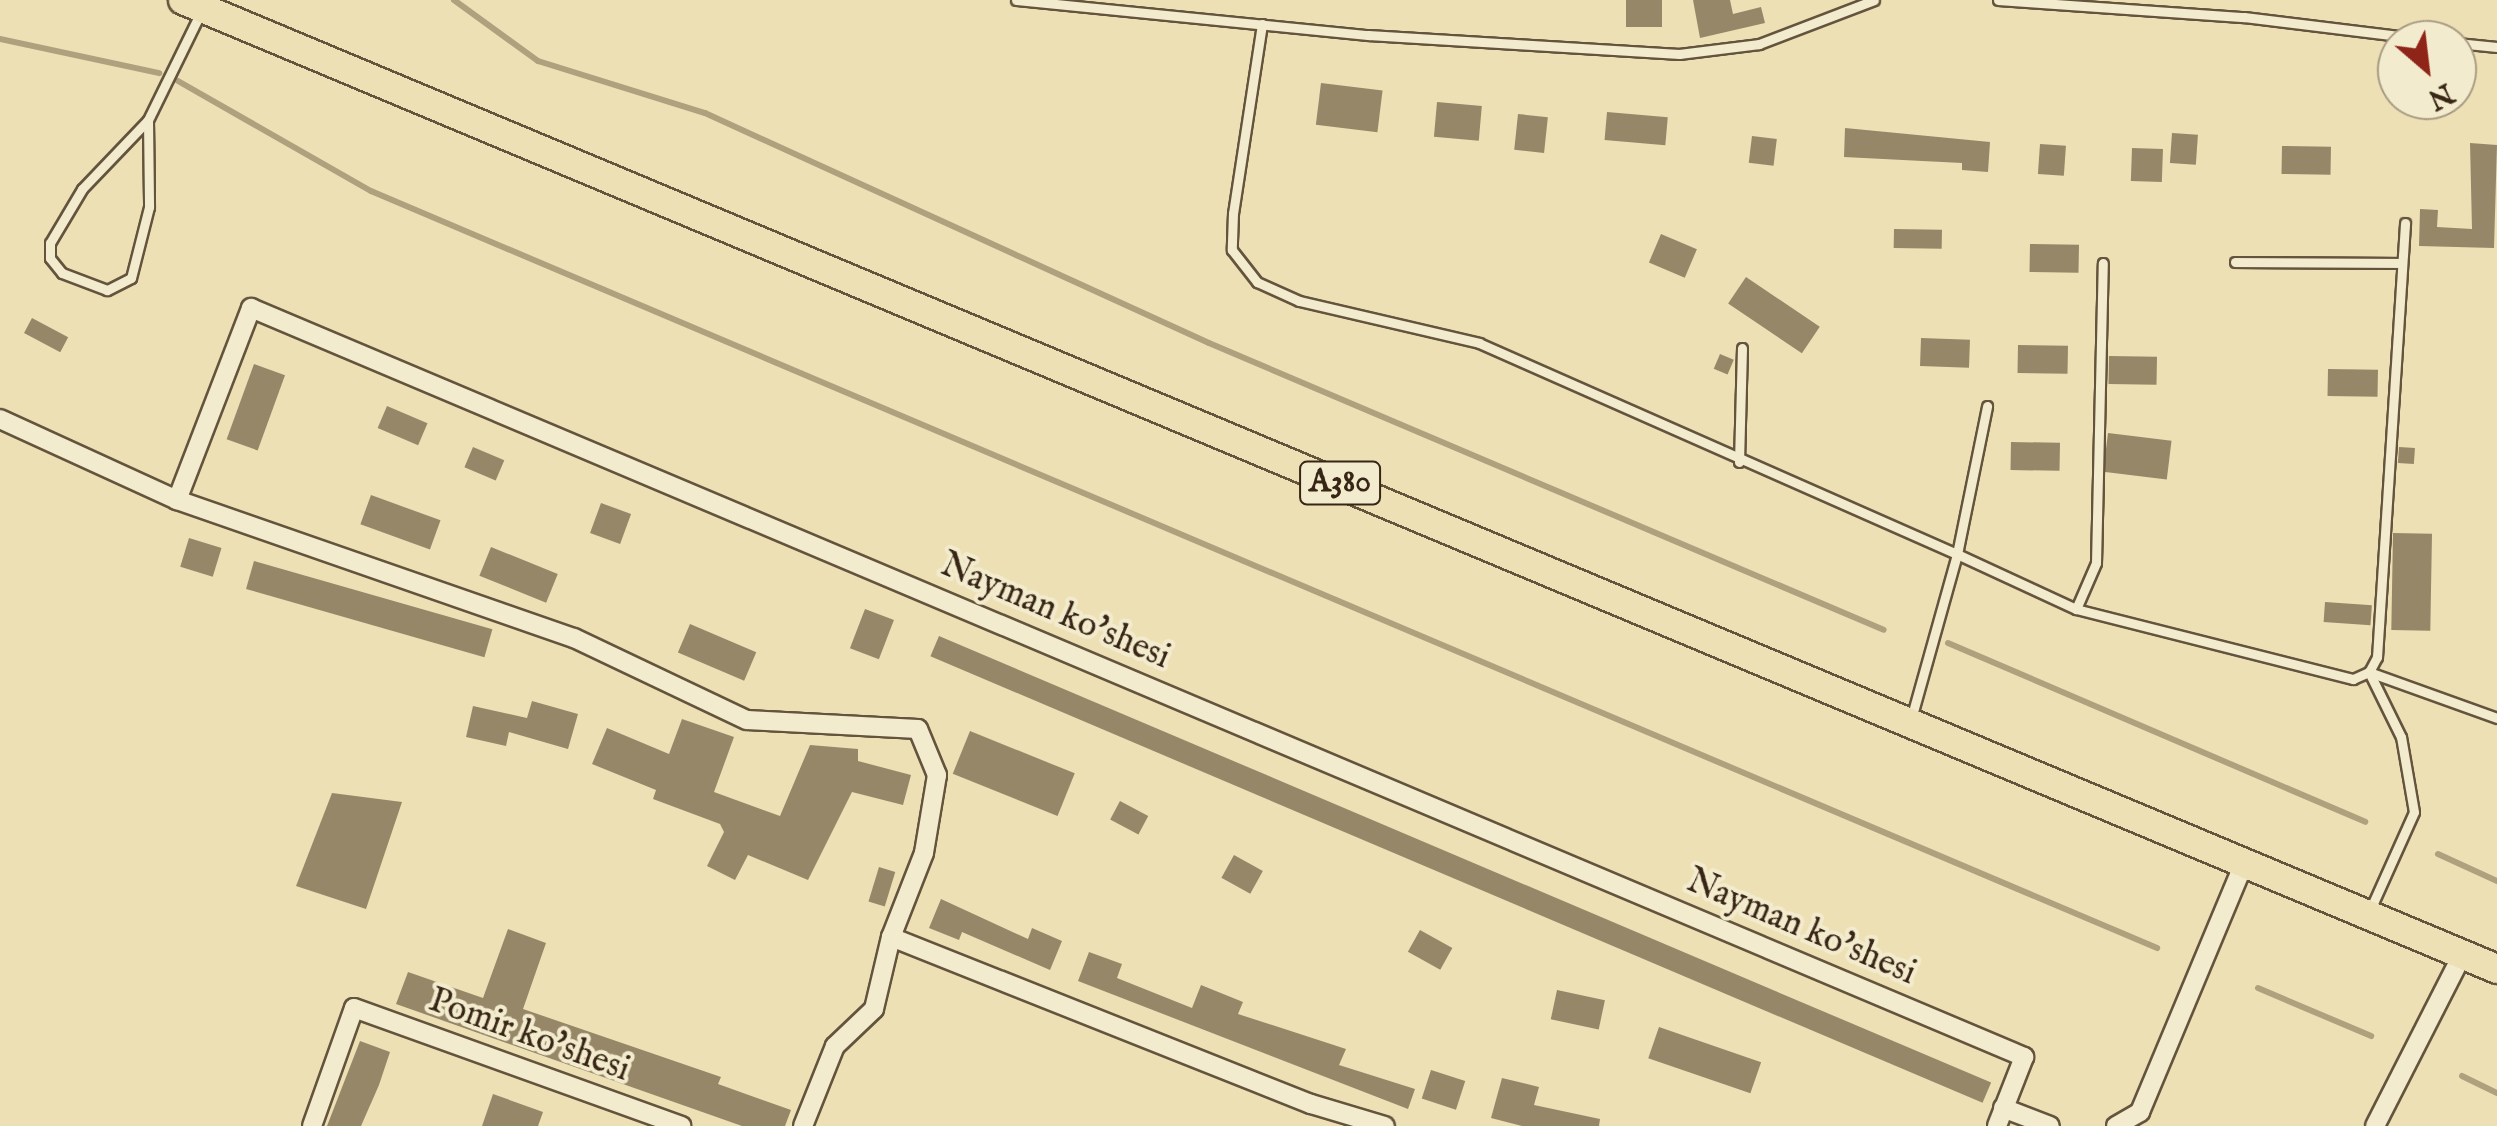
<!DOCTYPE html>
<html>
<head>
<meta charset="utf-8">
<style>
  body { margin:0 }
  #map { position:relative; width:2497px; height:1126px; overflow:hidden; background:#ede0b4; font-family:"IM FELL English",serif }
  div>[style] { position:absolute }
  .stream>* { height:6px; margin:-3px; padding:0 3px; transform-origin:3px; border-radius:3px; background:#afa17e }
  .building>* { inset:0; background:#968768; transform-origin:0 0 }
  .roads { filter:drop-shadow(2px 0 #64543d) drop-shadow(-2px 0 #64543d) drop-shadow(0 2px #64543d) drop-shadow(0 -2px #64543d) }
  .service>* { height:9px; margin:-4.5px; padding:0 4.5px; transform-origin:4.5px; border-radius:4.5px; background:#f3ebce }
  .minor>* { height:18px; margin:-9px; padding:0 9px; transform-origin:9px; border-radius:9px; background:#f3ebce }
  .trunk>* { height:28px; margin:-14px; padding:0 14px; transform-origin:14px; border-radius:14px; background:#ede0b4 }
  span { translate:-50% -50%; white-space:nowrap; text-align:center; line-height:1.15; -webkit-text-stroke:8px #f3ebce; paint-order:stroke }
  .shield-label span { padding:2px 8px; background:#f3ebce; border:2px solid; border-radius:8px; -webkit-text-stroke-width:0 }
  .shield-label { font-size:32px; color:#372615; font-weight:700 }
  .street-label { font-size:35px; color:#372615 }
  .north { position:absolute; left:2377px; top:20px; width:100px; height:100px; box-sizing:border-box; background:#f3ebce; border:2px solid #a89c84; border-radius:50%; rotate:152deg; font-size:28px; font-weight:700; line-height:40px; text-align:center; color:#372615 }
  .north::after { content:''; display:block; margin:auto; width:35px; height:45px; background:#8f2418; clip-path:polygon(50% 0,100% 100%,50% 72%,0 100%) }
</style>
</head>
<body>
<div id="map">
  <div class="stream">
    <i style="left:454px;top:0;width:104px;rotate:36deg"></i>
    <i style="left:538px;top:61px;width:175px;rotate:17.3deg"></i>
    <i style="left:705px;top:113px;width:554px;rotate:24.53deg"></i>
    <i style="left:1209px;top:343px;width:733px;rotate:23.03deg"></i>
    <i style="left:0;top:39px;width:163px;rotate:12.1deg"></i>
    <i style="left:178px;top:81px;width:222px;rotate:29.7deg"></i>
    <i style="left:371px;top:191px;width:1940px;rotate:22.97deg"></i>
    <i style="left:1948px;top:643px;width:454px;rotate:23.2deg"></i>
    <i style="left:2438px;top:854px;width:65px;rotate:24.6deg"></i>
    <i style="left:2258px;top:988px;width:123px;rotate:23deg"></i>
    <i style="left:2462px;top:1076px;width:39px;rotate:26deg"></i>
  </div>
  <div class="building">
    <i style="left:1626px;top:0;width:36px;height:27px"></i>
    <i style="clip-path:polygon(1693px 0,1730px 0,1733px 14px,1761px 7px,1765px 23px,1700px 38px)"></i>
    <i style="left:1321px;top:83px;width:62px;height:42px;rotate:7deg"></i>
    <i style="left:1437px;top:102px;width:45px;height:35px;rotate:5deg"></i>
    <i style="left:1607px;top:112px;width:61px;height:28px;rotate:5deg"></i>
    <i style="left:1518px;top:114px;width:30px;height:36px;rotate:6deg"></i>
    <i style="clip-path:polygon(1845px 128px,1990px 142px,1988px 172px,1962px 170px,1962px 163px,1844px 157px)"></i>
    <i style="left:2172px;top:133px;width:26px;height:30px;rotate:4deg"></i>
    <i style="left:1752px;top:136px;width:25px;height:27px;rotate:7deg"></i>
    <i style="clip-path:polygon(2470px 143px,2497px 145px,2494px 248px,2419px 246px,2420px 209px,2438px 210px,2437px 227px,2472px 229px)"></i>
    <i style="left:2040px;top:144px;width:26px;height:30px;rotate:4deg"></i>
    <i style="left:2282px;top:146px;width:49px;height:28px;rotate:1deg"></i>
    <i style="left:2132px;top:148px;width:31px;height:33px;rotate:2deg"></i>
    <i style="left:1894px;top:229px;width:48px;height:19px;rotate:1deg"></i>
    <i style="left:1661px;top:234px;width:39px;height:31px;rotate:23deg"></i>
    <i style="left:2030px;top:244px;width:49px;height:28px;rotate:1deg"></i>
    <i style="left:1746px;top:277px;width:89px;height:32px;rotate:34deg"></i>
    <i style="left:32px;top:318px;width:41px;height:17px;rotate:28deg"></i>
    <i style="left:1921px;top:338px;width:49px;height:28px;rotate:2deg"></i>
    <i style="left:2018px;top:345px;width:50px;height:28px;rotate:1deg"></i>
    <i style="left:1720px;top:354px;width:15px;height:16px;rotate:23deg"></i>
    <i style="left:2109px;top:356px;width:48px;height:28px;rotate:1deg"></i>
    <i style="left:254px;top:364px;width:33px;height:80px;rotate:20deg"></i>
    <i style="left:2328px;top:369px;width:50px;height:27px;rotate:1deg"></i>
    <i style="left:387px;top:406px;width:44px;height:24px;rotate:23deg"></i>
    <i style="left:2108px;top:433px;width:64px;height:39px;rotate:7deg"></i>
    <i style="left:2011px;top:442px;width:49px;height:28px;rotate:1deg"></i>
    <i style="left:473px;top:447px;width:34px;height:22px;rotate:23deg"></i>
    <i style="left:2399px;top:447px;width:16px;height:16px;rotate:4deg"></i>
    <i style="left:371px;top:495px;width:74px;height:31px;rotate:20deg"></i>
    <i style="left:601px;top:503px;width:32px;height:32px;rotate:20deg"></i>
    <i style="left:2393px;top:533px;width:39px;height:97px;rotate:1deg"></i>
    <i style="left:189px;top:538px;width:34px;height:30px;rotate:17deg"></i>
    <i style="left:491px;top:547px;width:72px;height:31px;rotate:22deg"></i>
    <i style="left:254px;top:561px;width:248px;height:29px;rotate:16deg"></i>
    <i style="left:2325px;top:602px;width:47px;height:20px;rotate:4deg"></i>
    <i style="left:865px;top:609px;width:31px;height:42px;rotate:21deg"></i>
    <i style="left:690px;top:624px;width:72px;height:31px;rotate:23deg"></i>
    <i style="left:939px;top:636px;width:1143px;height:22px;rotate:23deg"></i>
    <i style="clip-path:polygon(532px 701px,578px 714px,568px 749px,509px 732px,506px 746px,466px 737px,473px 706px,527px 718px)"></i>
    <i style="clip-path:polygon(682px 719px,734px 737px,714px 792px,780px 816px,810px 745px,858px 749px,858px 761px,911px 775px,903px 805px,852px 792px,808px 880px,748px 855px,735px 880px,707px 866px,724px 832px,720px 824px,653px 799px,656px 790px,592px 764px,607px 728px,669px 754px)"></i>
    <i style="left:970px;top:731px;width:113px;height:46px;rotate:22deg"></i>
    <i style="clip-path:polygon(332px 793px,402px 802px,366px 909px,296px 886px)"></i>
    <i style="left:1120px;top:801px;width:32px;height:21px;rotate:28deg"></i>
    <i style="left:1234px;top:855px;width:33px;height:26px;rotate:29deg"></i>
    <i style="left:879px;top:867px;width:17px;height:36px;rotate:17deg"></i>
    <i style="clip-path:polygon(941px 899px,1028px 939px,1032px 928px,1062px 941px,1050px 970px,962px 932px,959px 940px,929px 928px)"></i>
    <i style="clip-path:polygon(508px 929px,546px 943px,523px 1009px,721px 1077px,718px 1084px,791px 1110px,785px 1126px,742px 1126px,396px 1004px,408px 972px,483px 998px)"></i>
    <i style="left:1420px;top:930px;width:37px;height:25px;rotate:29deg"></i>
    <i style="clip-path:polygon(1089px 952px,1122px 964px,1117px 978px,1192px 1008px,1201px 985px,1243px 1002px,1238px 1014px,1346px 1049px,1339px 1065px,1415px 1089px,1408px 1109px,1078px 981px)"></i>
    <i style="left:1557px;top:990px;width:49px;height:30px;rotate:12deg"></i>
    <i style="left:1659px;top:1027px;width:108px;height:33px;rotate:19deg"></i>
    <i style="clip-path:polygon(360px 1041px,390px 1052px,379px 1085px,361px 1126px,327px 1126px)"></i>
    <i style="left:1431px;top:1070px;width:36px;height:30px;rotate:18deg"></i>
    <i style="clip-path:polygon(1502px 1078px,1539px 1087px,1534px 1105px,1600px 1119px,1599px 1126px,1522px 1126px,1491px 1118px)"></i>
    <i style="clip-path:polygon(493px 1094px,543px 1112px,538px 1126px,482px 1126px)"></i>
  </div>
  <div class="roads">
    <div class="service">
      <i style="left:1016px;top:0;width:354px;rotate:5.7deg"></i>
      <i style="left:1368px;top:35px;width:312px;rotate:3.5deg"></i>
      <i style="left:1679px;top:54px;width:81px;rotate:-7.1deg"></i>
      <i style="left:1759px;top:44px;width:123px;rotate:-20.9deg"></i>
      <i style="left:1998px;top:0;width:247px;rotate:4deg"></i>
      <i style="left:2244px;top:17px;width:189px;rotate:7deg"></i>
      <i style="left:1262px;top:24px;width:191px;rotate:98.7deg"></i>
      <i style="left:1233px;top:213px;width:37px;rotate:92deg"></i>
      <i style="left:1232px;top:250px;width:41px;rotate:52deg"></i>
      <i style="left:1257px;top:282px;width:46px;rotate:24.3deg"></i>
      <i style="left:1299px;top:301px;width:185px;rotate:13.1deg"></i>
      <i style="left:1479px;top:343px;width:522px;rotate:23.82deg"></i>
      <i style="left:1957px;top:554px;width:151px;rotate:-78.5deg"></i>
      <i style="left:2457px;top:43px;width:40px;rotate:5.7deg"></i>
      <i style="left:148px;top:120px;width:87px;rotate:89.3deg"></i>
      <i style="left:149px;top:207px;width:73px;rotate:104.2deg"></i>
      <i style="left:131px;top:278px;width:27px;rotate:153deg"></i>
      <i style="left:107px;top:290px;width:48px;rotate:-159.3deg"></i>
      <i style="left:62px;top:273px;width:19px;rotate:-129deg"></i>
      <i style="left:50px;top:258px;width:15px;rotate:-90deg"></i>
      <i style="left:50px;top:243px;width:63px;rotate:-59.3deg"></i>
      <i style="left:82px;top:189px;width:95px;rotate:-46.3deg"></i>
      <i style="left:148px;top:120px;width:123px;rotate:-63.9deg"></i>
      <i style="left:2235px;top:262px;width:167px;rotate:0.3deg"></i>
      <i style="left:1739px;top:462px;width:114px;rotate:-88.5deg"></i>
      <i style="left:2076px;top:609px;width:50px;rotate:-66.5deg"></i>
      <i style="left:2096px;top:563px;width:300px;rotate:-88.7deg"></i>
      <i style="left:1911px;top:719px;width:171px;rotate:-74.4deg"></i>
      <i style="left:1957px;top:554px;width:131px;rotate:24.8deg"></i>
      <i style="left:2076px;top:609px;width:286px;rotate:14.2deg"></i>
      <i style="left:2353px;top:679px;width:17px;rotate:-24deg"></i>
      <i style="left:2369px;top:672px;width:17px;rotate:-62deg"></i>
      <i style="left:2377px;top:657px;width:435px;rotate:-86.3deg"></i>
      <i style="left:2370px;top:910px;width:107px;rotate:-65.8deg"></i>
      <i style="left:2414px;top:812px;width:76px;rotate:-99.8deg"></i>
      <i style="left:2401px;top:737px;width:72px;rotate:-116.2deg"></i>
      <i style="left:2369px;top:672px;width:136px;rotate:19.8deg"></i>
    </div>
    <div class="minor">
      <i style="left:0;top:419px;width:195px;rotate:24.6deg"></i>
      <i style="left:177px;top:500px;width:420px;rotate:19.2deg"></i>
      <i style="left:574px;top:638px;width:191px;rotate:25.4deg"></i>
      <i style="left:747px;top:720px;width:171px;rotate:3deg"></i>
      <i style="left:918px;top:729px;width:50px;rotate:67.6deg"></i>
      <i style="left:937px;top:775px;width:79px;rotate:99.5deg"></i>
      <i style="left:924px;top:853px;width:90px;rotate:111.4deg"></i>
      <i style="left:891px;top:937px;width:74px;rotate:103.3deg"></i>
      <i style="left:874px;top:1009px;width:54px;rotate:136.5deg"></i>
      <i style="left:835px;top:1046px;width:86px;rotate:111.8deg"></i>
      <i style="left:177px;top:500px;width:206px;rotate:-68.9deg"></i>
      <i style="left:251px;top:308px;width:1925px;rotate:22.9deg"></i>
      <i style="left:2024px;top:1057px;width:74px;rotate:111.4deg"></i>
      <i style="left:891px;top:937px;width:452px;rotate:21.7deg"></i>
      <i style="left:1311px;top:1104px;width:77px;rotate:16.6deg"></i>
      <i style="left:2003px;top:1108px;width:50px;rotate:21deg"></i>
      <i style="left:312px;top:1126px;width:125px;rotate:-70.4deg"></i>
      <i style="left:354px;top:1008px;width:348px;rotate:19.8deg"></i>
      <i style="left:2116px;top:1126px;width:28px;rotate:-30deg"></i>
      <i style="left:2140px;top:1112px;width:272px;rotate:-67.3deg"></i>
      <i style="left:2375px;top:1126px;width:194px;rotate:-63deg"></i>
    </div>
    <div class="trunk">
      <i style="left:183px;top:0;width:2509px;rotate:22.72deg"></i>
    </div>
  </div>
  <div class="shield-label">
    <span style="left:1340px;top:483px">A380</span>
  </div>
  <div class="street-label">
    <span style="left:1055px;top:612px;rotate:23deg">Nayman ko'shesi</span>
    <span style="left:1801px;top:928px;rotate:23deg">Nayman ko'shesi</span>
    <span style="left:529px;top:1036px;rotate:20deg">Pomir ko'shesi</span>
  </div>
  <div class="north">N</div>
</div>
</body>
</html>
